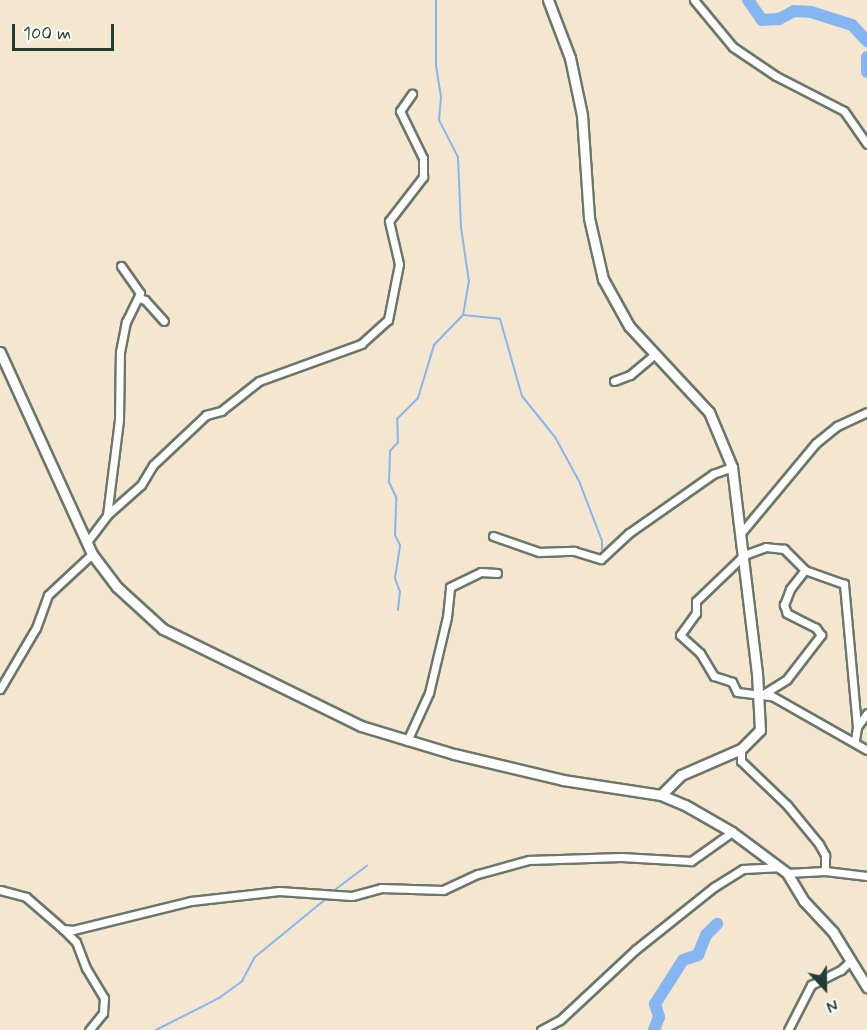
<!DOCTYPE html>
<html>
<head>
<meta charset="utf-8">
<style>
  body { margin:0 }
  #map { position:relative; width:867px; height:1030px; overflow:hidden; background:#f5e6d0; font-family:Mynerve,sans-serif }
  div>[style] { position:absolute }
  .stream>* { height:2px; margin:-1px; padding:0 1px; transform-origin:1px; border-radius:1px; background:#86b6f2 }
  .river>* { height:12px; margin:-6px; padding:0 6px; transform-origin:6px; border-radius:6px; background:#86b6f2 }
  .roads { filter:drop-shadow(2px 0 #6a786b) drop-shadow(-2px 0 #6a786b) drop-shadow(0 2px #6a786b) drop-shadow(0 -2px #6a786b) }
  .street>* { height:7px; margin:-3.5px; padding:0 3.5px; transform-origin:3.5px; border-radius:3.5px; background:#fff }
  .secondary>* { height:9px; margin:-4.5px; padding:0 4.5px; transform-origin:4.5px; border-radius:4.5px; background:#fff }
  span { translate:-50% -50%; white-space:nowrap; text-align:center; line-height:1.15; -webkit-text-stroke:5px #fdfcf7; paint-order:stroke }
  .north { position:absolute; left:795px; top:958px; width:60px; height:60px; -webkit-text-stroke:4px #fdfcf7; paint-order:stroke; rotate:158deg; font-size:16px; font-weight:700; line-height:24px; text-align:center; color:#1f3d34 }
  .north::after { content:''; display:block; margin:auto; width:21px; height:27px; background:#1f3d34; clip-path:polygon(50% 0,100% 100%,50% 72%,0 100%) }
  .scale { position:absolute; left:12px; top:24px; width:102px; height:27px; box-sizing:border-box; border:3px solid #1f3d34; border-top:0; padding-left:8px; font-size:18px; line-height:21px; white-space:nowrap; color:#1f3d34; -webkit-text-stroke:4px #fdfcf7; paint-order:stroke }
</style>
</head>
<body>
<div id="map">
  <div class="stream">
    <i style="left:463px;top:315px;width:37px;rotate:6deg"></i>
    <i style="left:500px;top:319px;width:80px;rotate:74.1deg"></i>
    <i style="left:522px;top:396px;width:53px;rotate:51.2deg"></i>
    <i style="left:555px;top:437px;width:50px;rotate:61.4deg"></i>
    <i style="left:579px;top:481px;width:64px;rotate:69deg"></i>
    <i style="left:602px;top:541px;width:9px;rotate:90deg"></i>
    <i style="left:398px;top:610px;width:18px;rotate:-84deg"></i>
    <i style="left:400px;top:592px;width:15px;rotate:-110deg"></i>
    <i style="left:395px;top:578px;width:33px;rotate:-81deg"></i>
    <i style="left:400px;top:545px;width:11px;rotate:-117deg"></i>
    <i style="left:395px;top:535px;width:38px;rotate:-88deg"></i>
    <i style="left:396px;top:497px;width:17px;rotate:-115deg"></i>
    <i style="left:389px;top:482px;width:31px;rotate:-88deg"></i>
    <i style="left:390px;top:451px;width:12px;rotate:-48deg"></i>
    <i style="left:398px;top:442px;width:23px;rotate:-92deg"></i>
    <i style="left:397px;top:419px;width:30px;rotate:-45deg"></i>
    <i style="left:418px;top:398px;width:55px;rotate:-73.2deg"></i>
    <i style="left:434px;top:345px;width:42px;rotate:-46deg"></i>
    <i style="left:463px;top:315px;width:34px;rotate:-80deg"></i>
    <i style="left:469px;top:282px;width:56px;rotate:-98.3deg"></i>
    <i style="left:461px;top:227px;width:70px;rotate:-92.5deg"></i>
    <i style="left:458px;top:157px;width:42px;rotate:-117.2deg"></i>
    <i style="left:439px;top:120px;width:23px;rotate:-85deg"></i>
    <i style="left:441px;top:97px;width:32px;rotate:-99deg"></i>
    <i style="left:436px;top:65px;width:65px;rotate:-90deg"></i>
    <i style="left:336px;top:889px;width:39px;rotate:-37deg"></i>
    <i style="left:156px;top:1030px;width:71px;rotate:-26.9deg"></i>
    <i style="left:219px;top:998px;width:29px;rotate:-36deg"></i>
    <i style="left:242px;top:981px;width:27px;rotate:-62deg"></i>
    <i style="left:255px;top:957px;width:93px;rotate:-39.3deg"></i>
  </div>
  <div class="river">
    <i style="left:748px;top:0;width:24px;rotate:55deg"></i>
    <i style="left:762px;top:20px;width:17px;rotate:-3deg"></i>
    <i style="left:779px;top:19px;width:17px;rotate:-28deg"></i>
    <i style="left:794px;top:11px;width:17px;rotate:3deg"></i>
    <i style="left:811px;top:12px;width:43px;rotate:17.6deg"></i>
    <i style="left:852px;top:25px;width:22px;rotate:47deg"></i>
    <i style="left:867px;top:57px;width:15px;rotate:90deg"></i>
    <i style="left:654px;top:1030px;width:14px;rotate:-69deg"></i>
    <i style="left:659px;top:1017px;width:14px;rotate:-107deg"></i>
    <i style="left:655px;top:1004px;width:52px;rotate:-57.5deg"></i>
    <i style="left:683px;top:960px;width:16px;rotate:-18deg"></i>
    <i style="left:698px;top:955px;width:22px;rotate:-68deg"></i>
    <i style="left:706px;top:935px;width:16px;rotate:-45deg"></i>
  </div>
  <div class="roads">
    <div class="street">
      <i style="left:694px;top:0;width:61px;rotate:50.3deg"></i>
      <i style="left:733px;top:47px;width:52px;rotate:34deg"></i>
      <i style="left:776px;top:76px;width:76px;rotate:27.2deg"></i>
      <i style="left:844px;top:111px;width:40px;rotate:55.1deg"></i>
      <i style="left:139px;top:298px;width:6px;rotate:18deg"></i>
      <i style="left:145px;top:300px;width:28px;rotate:48deg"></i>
      <i style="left:614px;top:381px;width:17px;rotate:-21deg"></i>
      <i style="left:630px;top:375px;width:31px;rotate:-40deg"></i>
      <i style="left:107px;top:515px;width:45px;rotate:-41.4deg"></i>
      <i style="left:141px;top:485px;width:23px;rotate:-59deg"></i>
      <i style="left:153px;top:465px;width:73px;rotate:-43.3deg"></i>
      <i style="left:206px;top:415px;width:16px;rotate:-15deg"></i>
      <i style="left:221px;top:411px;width:48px;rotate:-38.3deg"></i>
      <i style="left:259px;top:381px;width:109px;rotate:-19.9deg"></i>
      <i style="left:361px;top:344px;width:36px;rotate:-42deg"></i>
      <i style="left:388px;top:320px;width:57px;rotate:-78.9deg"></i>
      <i style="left:399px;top:264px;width:44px;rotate:-103.1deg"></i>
      <i style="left:389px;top:221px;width:56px;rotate:-52.3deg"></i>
      <i style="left:423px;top:177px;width:19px;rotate:-90deg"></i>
      <i style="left:423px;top:158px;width:52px;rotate:-116.1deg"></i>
      <i style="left:400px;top:111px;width:21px;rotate:-55deg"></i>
      <i style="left:741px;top:533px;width:117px;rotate:-50.2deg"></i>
      <i style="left:816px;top:443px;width:27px;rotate:-39deg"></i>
      <i style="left:837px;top:426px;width:33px;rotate:-25deg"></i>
      <i style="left:493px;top:536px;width:49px;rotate:19.2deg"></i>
      <i style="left:539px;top:552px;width:35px;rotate:-2deg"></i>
      <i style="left:574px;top:551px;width:28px;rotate:17deg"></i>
      <i style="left:601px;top:559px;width:38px;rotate:-43deg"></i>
      <i style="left:629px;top:533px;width:103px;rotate:-35.1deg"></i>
      <i style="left:713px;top:474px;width:20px;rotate:-20deg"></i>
      <i style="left:87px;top:542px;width:34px;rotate:-53deg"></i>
      <i style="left:107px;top:515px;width:96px;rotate:-82.8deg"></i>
      <i style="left:119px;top:420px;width:68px;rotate:-89.2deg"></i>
      <i style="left:120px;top:352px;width:31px;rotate:-79deg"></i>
      <i style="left:126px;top:322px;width:32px;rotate:-64deg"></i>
      <i style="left:140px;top:293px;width:33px;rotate:-125deg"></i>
      <i style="left:0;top:689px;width:71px;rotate:-59.5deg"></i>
      <i style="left:36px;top:628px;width:35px;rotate:-70deg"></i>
      <i style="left:48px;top:595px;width:60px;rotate:-43deg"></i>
      <i style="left:765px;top:693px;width:26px;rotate:-32deg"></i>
      <i style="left:787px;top:679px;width:56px;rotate:-52.3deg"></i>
      <i style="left:821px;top:635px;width:9px;rotate:-126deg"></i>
      <i style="left:816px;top:628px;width:33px;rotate:-153deg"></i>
      <i style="left:787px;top:613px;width:9px;rotate:-111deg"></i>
      <i style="left:784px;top:605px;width:17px;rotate:-69deg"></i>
      <i style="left:790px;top:589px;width:24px;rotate:-52deg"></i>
      <i style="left:857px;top:727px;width:144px;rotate:-95.2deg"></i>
      <i style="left:844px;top:584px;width:41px;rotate:-160.3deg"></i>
      <i style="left:805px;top:570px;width:30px;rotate:-135deg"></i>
      <i style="left:784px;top:549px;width:18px;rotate:-174deg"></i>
      <i style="left:766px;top:547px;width:23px;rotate:160deg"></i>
      <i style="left:744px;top:555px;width:66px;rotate:136.2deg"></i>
      <i style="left:696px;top:601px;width:12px;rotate:90deg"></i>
      <i style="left:696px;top:613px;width:27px;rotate:126deg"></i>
      <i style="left:680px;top:635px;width:27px;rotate:42deg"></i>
      <i style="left:700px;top:653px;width:27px;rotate:59deg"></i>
      <i style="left:714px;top:676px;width:19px;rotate:18deg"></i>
      <i style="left:732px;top:682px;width:11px;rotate:63deg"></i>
      <i style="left:737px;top:692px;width:35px;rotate:7deg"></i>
      <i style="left:772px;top:696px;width:109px;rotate:29.6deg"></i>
      <i style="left:855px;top:740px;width:13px;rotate:-81deg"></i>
      <i style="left:857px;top:727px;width:17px;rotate:-54deg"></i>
      <i style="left:407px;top:741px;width:53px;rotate:-65.4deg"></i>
      <i style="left:429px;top:693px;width:78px;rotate:-76.7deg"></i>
      <i style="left:447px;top:617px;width:30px;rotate:-84deg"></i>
      <i style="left:450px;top:587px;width:34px;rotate:-26deg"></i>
      <i style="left:481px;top:572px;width:16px;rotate:4deg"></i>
      <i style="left:741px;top:749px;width:12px;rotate:90deg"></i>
      <i style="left:741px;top:761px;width:64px;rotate:43.7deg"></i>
      <i style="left:787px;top:805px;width:50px;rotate:50.6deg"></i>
      <i style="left:819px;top:844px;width:13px;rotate:61deg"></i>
      <i style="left:825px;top:855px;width:16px;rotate:90deg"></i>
      <i style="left:787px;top:873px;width:38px;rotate:-3deg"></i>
      <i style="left:825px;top:871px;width:42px;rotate:6.8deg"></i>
      <i style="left:0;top:890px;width:27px;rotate:15deg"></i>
      <i style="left:26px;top:897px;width:49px;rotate:40.9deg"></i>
      <i style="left:63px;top:929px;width:10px;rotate:6deg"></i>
      <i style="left:73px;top:930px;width:122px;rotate:-13.8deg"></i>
      <i style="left:191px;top:901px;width:89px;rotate:-6.5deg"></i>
      <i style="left:279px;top:891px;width:73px;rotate:3.9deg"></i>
      <i style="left:352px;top:896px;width:30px;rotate:-15deg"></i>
      <i style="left:381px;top:888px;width:62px;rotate:1.8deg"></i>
      <i style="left:443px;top:890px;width:38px;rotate:-25deg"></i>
      <i style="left:478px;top:874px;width:53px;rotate:-15.4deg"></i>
      <i style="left:529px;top:860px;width:92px;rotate:-1.9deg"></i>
      <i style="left:621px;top:857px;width:70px;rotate:3.3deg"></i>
      <i style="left:691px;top:861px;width:50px;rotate:-35.3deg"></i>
      <i style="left:63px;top:929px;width:18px;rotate:45deg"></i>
      <i style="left:76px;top:942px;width:28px;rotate:69deg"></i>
      <i style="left:86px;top:968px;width:35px;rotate:59deg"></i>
      <i style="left:104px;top:998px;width:15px;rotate:94deg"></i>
      <i style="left:103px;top:1013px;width:22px;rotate:129deg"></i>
      <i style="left:541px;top:1030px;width:21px;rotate:-28deg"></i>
      <i style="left:560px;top:1020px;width:103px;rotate:-43deg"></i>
      <i style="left:635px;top:950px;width:101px;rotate:-38.6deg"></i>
      <i style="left:714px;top:887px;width:34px;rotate:-32deg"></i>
      <i style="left:743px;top:869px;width:35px;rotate:-3deg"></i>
      <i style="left:788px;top:1030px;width:51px;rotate:-62.9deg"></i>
      <i style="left:811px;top:985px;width:34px;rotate:-27deg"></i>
      <i style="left:841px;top:970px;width:14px;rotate:-45deg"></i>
    </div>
    <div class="secondary">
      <i style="left:548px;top:0;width:62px;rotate:69.2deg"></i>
      <i style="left:570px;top:58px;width:58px;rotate:78.1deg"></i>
      <i style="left:582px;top:115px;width:103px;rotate:86.1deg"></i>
      <i style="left:589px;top:218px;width:63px;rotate:77.1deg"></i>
      <i style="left:603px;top:279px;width:54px;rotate:61deg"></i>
      <i style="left:629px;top:326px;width:117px;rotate:47.1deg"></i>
      <i style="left:709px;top:412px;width:60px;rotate:67.3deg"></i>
      <i style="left:732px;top:467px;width:208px;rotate:83.1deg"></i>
      <i style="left:757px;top:673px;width:57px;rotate:87deg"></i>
      <i style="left:760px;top:730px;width:27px;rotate:135deg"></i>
      <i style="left:741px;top:749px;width:65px;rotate:156.6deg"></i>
      <i style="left:681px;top:775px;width:28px;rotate:135deg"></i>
      <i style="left:0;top:352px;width:222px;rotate:65.5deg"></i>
      <i style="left:92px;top:554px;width:41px;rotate:52.9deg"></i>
      <i style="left:117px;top:587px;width:62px;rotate:42.4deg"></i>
      <i style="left:163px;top:629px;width:220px;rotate:26.1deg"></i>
      <i style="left:361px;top:726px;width:97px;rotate:16.8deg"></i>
      <i style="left:454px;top:754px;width:112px;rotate:13.4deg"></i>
      <i style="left:563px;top:780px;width:99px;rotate:8.7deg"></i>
      <i style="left:661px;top:795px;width:26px;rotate:23deg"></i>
      <i style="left:685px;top:805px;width:54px;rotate:29.9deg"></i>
      <i style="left:732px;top:832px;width:69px;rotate:36.7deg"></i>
      <i style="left:787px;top:873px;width:33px;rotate:59deg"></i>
      <i style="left:804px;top:901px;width:42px;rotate:46.9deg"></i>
      <i style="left:833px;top:932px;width:65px;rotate:58.3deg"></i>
    </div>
  </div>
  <div class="north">N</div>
  <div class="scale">100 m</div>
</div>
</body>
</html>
